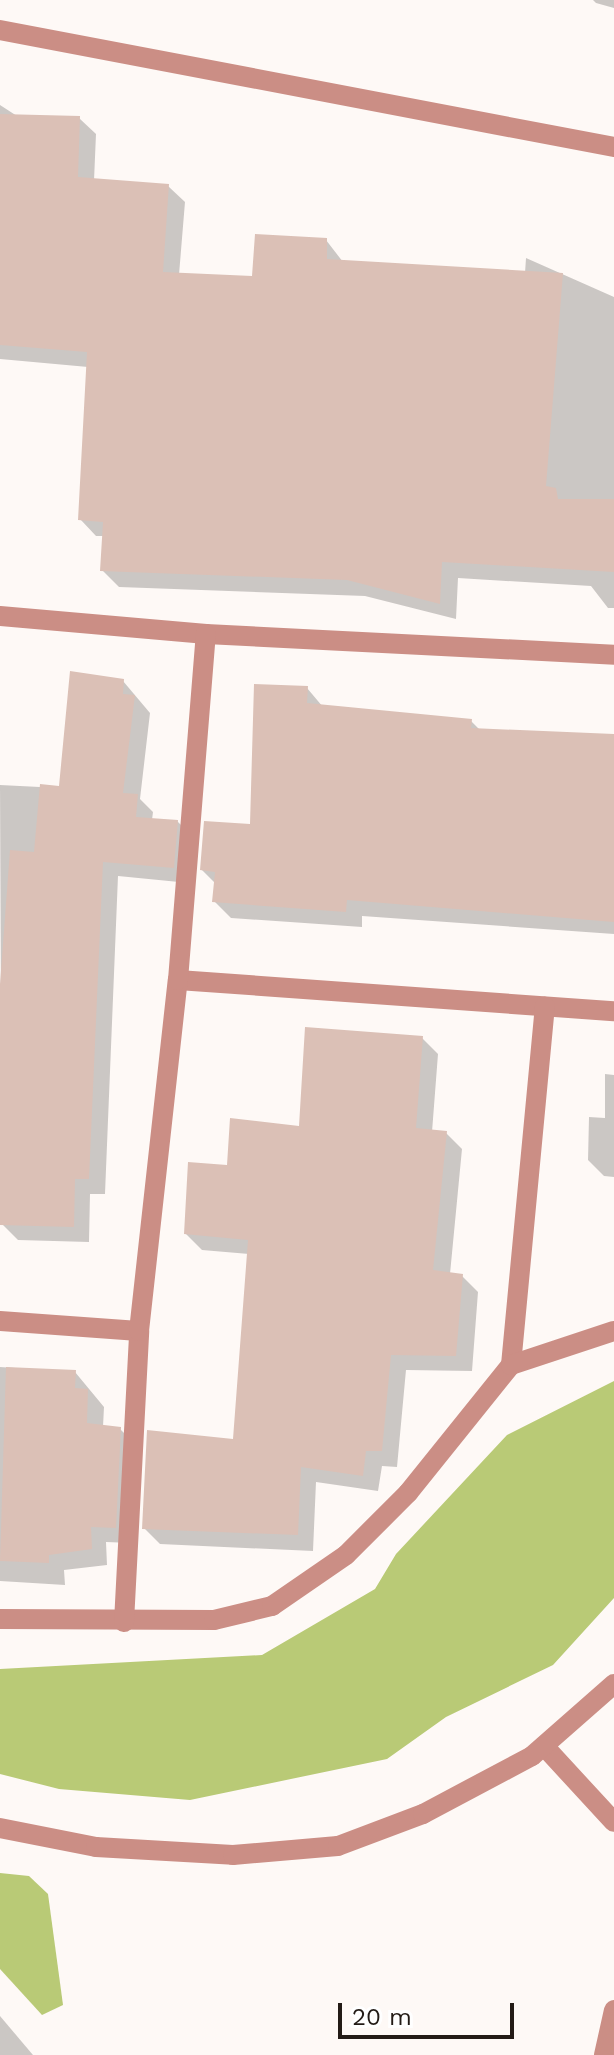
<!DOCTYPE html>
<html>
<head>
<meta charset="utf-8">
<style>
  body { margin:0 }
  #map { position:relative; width:614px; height:2055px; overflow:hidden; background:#fef9f6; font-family:"Work Sans",sans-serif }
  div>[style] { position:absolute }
  .forest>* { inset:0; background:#b9ca76 }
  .shadow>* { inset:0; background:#0003 }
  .building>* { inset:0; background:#dbc0b6 }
  .minor>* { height:20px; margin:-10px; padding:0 10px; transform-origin:10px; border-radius:10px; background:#cb8e85 }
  span { translate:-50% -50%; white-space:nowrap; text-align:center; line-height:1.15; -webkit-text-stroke:6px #fff; paint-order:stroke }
  .scale { position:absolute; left:338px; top:2003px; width:176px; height:36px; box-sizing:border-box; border:4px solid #231b16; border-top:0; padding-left:10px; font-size:24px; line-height:28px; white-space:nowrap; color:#231b16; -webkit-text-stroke:6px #fff; paint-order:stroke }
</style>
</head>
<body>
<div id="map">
  <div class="forest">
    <i style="clip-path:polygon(614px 1381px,614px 1598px,553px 1665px,446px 1717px,387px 1759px,190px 1800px,59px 1789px,0 1774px,0 1669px,262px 1655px,375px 1589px,396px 1554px,507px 1435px)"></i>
    <i style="clip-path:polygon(0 1873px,29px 1876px,48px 1894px,63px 2005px,42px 2015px,0 1969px)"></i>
  </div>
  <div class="shadow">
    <i style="clip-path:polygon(593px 0,614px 0,614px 8px,596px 3px)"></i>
    <i style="clip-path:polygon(0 105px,17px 116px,79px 118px,96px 134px,94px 181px,168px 186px,185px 202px,179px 275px,254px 279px,326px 240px,343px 262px,525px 273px,526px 258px,614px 297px,614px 608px,608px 608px,591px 586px,458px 578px,456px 619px,365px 596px,119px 587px,102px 570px,104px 536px,96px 536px,80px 519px,88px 367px,0 359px)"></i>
    <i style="clip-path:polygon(123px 681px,150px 713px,140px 799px,153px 812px,152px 820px,177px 821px,193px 837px,189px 883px,118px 876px,105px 1194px,90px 1194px,89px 1242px,18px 1240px,2px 1224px,0 785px,60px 788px)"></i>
    <i style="clip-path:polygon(307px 688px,323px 707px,471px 721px,480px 730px,614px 736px,614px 934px,362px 916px,362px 927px,231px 918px,215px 902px,216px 884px,202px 870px,252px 826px)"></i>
    <i style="clip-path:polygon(422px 1038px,438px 1054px,432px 1132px,446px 1133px,462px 1149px,450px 1274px,462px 1276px,478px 1292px,472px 1371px,406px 1370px,397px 1467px,382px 1466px,378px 1491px,316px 1482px,313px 1551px,160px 1544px,144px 1528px,235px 1441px,249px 1254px,202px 1250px,186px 1234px,229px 1167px,301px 1128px)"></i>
    <i style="clip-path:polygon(605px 1074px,614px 1075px,614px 1177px,604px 1176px,588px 1160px,589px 1117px,605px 1118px)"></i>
    <i style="clip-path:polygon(0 1367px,75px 1372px,104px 1407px,103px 1427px,120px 1429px,136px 1445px,131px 1543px,106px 1542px,107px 1565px,64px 1570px,65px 1585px,0 1581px)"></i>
    <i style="clip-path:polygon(0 2016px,33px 2055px,0 2055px)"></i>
  </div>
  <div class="building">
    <i style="clip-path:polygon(0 114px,80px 116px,78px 177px,169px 184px,163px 272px,252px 276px,255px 234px,327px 238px,327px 259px,563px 273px,546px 486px,556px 488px,558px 499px,614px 499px,614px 572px,442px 562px,440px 604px,347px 580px,100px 571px,103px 522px,78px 520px,87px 352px,0 345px)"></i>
    <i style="clip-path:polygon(70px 671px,124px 679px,123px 694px,135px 695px,123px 793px,138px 794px,136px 817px,178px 820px,174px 868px,103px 862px,89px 1179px,75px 1179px,74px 1227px,0 1225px,0 984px,10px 850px,34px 852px,40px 784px,59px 786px)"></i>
    <i style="clip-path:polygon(254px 684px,308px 686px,307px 703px,472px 719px,471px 728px,614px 734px,614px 922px,347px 900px,346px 912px,212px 902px,215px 872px,200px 870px,204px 821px,250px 824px)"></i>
    <i style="clip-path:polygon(305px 1027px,423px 1036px,416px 1128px,447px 1131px,433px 1270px,463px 1274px,456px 1356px,391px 1355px,382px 1451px,366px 1451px,363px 1476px,301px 1467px,298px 1535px,142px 1529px,147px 1430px,233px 1439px,248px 1240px,184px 1234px,188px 1162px,227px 1165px,230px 1118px,299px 1126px)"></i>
    <i style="clip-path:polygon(6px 1367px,76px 1370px,75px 1388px,88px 1389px,87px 1423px,121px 1427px,116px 1528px,91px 1527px,92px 1549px,49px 1555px,49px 1563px,0 1561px)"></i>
  </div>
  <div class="minor">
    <i style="left:0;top:30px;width:625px;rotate:10.79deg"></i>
    <i style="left:0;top:616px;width:207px;rotate:5deg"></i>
    <i style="left:206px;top:634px;width:409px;rotate:2.9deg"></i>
    <i style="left:178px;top:980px;width:437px;rotate:4.1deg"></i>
    <i style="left:0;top:1321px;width:139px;rotate:4.1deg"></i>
    <i style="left:511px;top:1365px;width:360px;rotate:-84.6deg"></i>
    <i style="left:0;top:1619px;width:214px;rotate:0.3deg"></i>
    <i style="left:214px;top:1620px;width:60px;rotate:-13.6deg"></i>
    <i style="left:272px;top:1606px;width:90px;rotate:-34.6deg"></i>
    <i style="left:346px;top:1555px;width:88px;rotate:-45deg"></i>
    <i style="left:408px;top:1493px;width:164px;rotate:-51.2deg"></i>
    <i style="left:511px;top:1365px;width:108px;rotate:-18.3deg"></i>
    <i style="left:124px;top:1622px;width:291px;rotate:-87deg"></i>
    <i style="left:139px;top:1331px;width:353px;rotate:-83.7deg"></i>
    <i style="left:178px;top:980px;width:347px;rotate:-85.4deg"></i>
    <i style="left:544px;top:1746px;width:103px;rotate:47.4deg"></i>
    <i style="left:0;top:1828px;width:98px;rotate:11.2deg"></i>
    <i style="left:96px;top:1847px;width:137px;rotate:3.3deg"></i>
    <i style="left:233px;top:1855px;width:105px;rotate:-4.9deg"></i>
    <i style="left:338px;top:1846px;width:91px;rotate:-20.6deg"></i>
    <i style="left:423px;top:1814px;width:123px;rotate:-28deg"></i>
    <i style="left:532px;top:1756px;width:109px;rotate:-41.3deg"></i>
    <i style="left:604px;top:2055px;width:46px;rotate:-77.5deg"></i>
  </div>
  <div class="scale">20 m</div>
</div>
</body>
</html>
